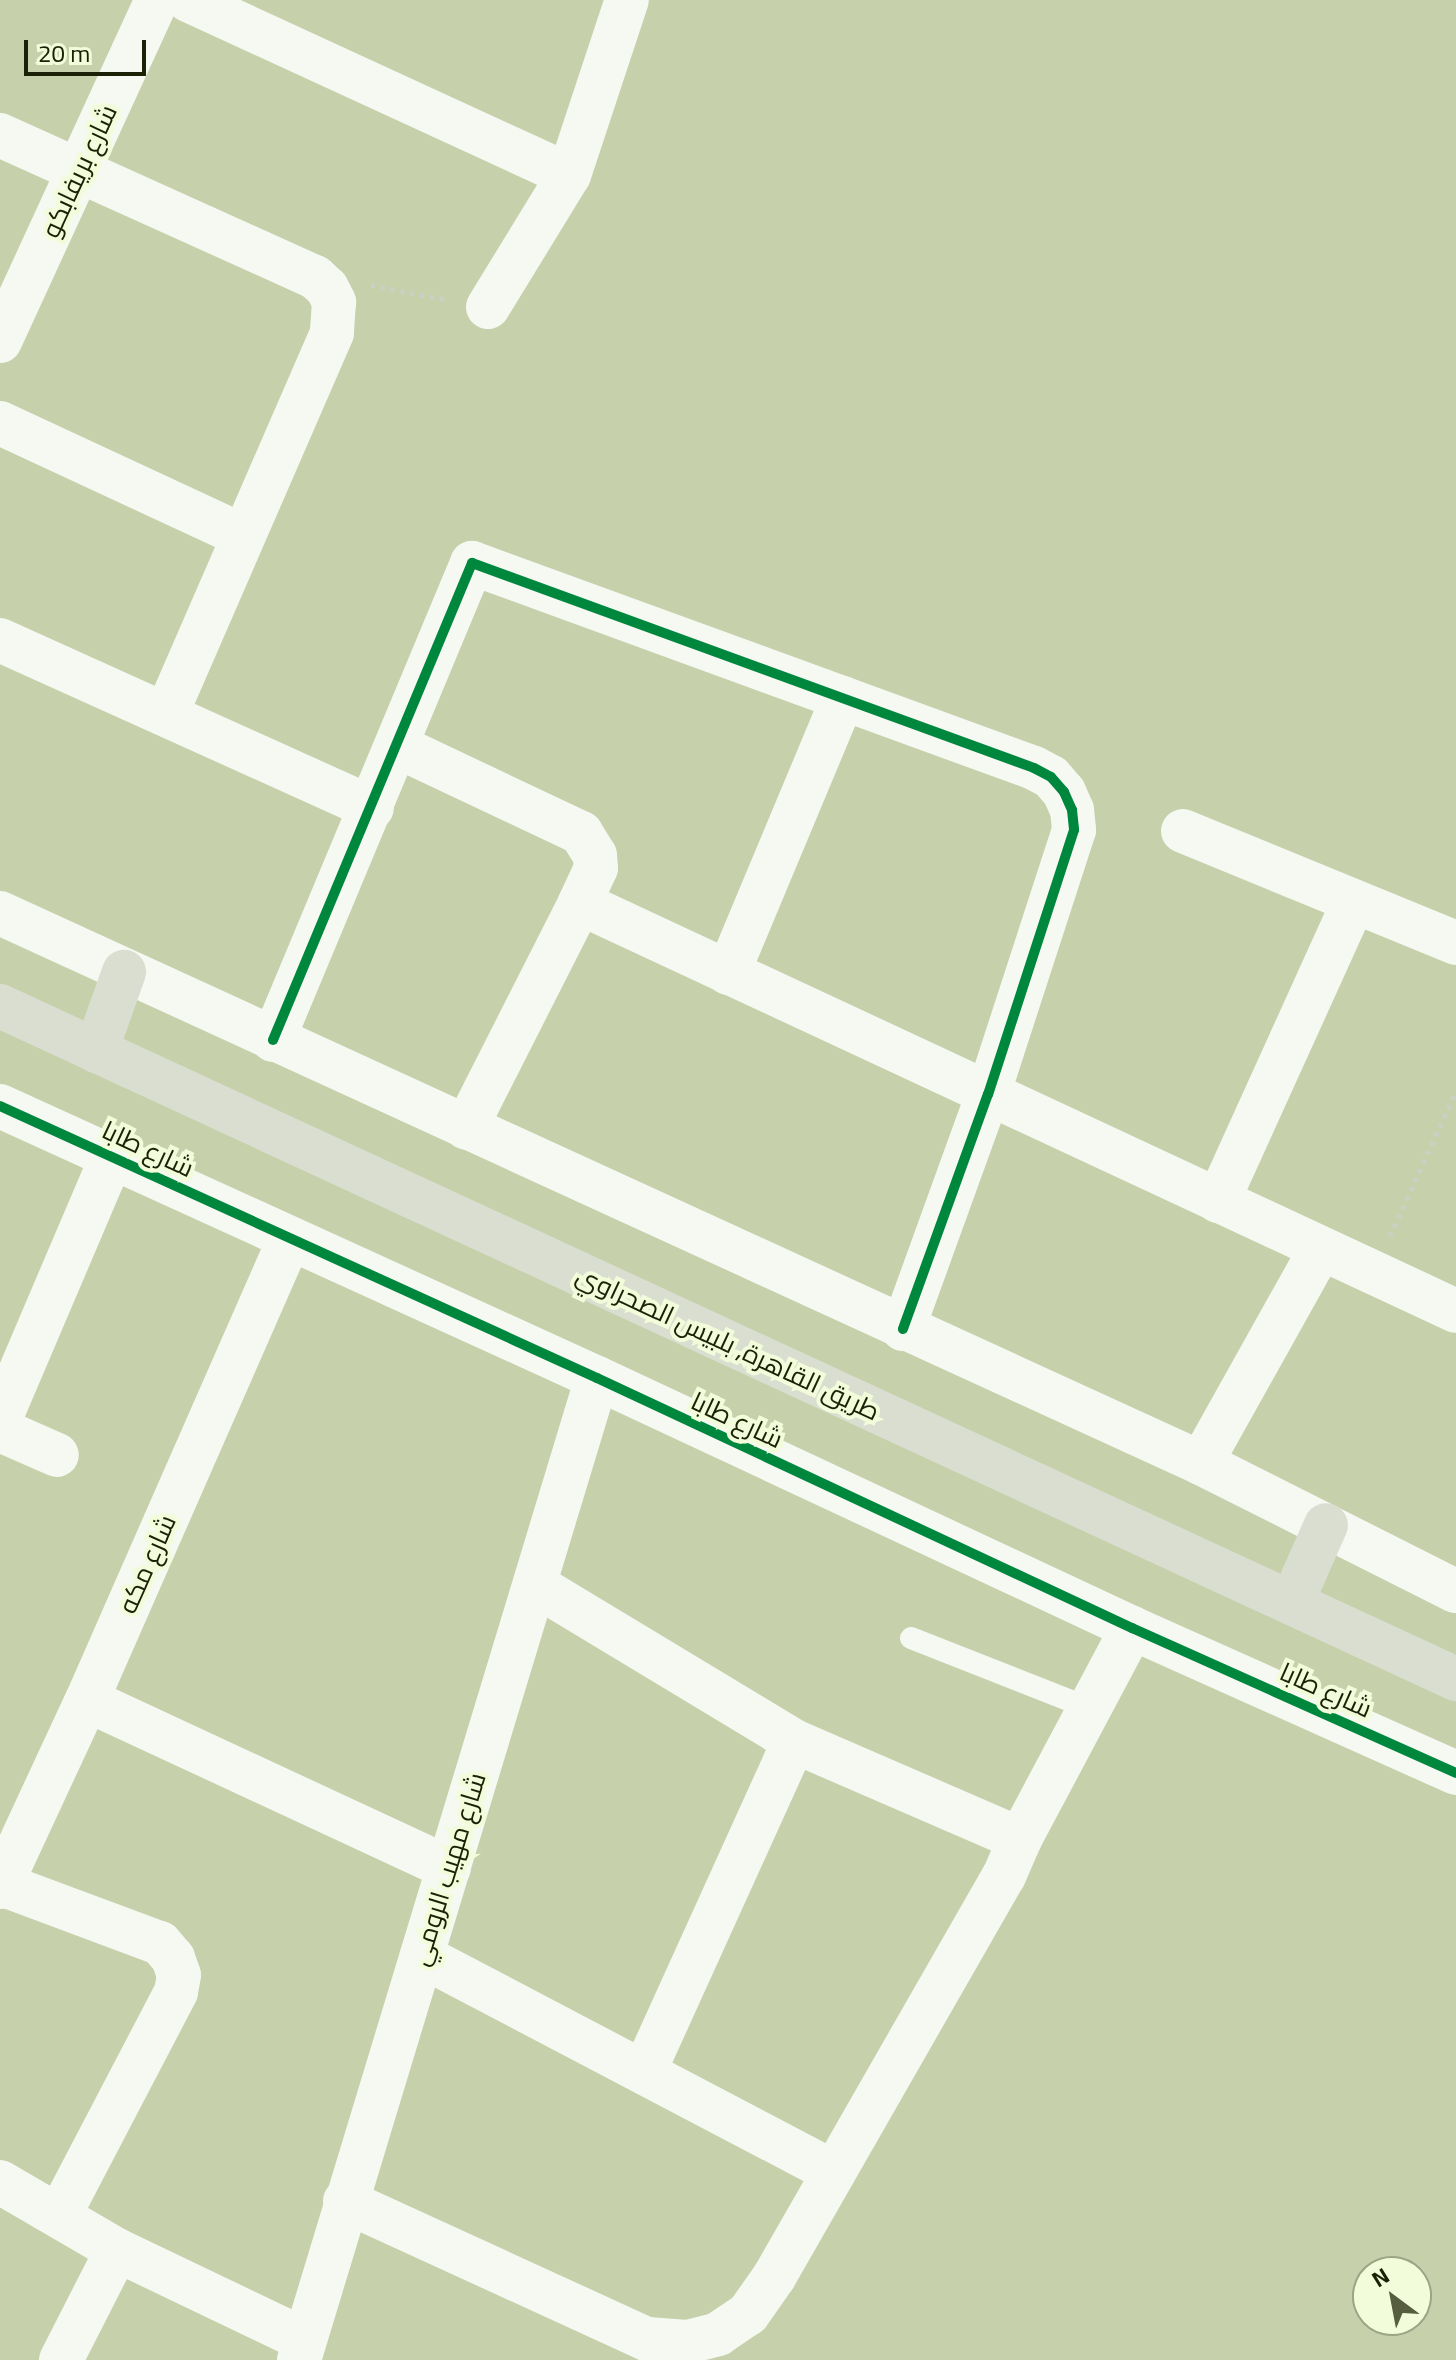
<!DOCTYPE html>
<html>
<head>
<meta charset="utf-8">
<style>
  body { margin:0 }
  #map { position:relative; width:1456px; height:2360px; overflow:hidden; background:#c6d0ab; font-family:Georgia,Cairo,serif }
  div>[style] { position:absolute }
  .path>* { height:5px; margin-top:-2.5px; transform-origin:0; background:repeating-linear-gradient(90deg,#cccfc4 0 4px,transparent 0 10px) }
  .service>* { height:22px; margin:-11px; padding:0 11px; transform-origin:11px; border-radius:11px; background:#f6f8f2 }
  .minor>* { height:44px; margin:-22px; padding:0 22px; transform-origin:22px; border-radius:22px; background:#f6f8f2 }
  .tertiary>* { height:44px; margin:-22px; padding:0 22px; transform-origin:22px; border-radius:22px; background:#f6f8f2 }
  .trunk>* { height:44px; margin:-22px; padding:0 22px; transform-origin:22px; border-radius:22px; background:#daded0 }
  .cycleway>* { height:10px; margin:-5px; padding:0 5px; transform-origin:5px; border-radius:5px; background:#00873e }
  span { translate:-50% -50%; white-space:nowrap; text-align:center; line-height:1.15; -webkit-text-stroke:8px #f2fcda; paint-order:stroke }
  .street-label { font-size:26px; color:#1b2106 }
  .north { position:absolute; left:1352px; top:2256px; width:80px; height:80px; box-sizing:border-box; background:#f2fcda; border:2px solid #9ca485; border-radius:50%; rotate:328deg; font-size:22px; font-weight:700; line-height:32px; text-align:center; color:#1b2106 }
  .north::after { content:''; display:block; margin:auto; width:28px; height:36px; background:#575e40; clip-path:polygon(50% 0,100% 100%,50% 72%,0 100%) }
  .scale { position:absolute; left:24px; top:40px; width:122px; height:36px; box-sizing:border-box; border:4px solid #1b2106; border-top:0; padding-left:10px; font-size:24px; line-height:28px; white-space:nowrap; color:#1b2106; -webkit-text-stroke:6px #f2fcda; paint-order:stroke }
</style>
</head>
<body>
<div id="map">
  <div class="path">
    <i style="left:371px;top:285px;width:78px;rotate:11deg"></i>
    <i style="left:1390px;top:1236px;width:159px;rotate:-65.5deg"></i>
  </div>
  <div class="service">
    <i style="left:911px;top:1638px;width:191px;rotate:21.5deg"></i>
  </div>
  <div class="minor">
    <i style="left:188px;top:0;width:419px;rotate:24.7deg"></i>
    <i style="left:0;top:135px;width:346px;rotate:24.3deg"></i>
    <i style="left:315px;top:277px;width:16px;rotate:43deg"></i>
    <i style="left:327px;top:288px;width:16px;rotate:63deg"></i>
    <i style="left:334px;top:302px;width:31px;rotate:94deg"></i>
    <i style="left:332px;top:333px;width:416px;rotate:113.5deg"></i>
    <i style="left:488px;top:307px;width:155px;rotate:-58.5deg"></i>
    <i style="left:569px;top:175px;width:184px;rotate:-71.7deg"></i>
    <i style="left:0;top:341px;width:375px;rotate:-65.3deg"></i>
    <i style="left:0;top:423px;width:268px;rotate:24.9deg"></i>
    <i style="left:0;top:640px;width:408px;rotate:24.3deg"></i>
    <i style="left:397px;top:746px;width:204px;rotate:25.3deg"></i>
    <i style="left:581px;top:833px;width:26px;rotate:58deg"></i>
    <i style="left:595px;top:855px;width:13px;rotate:86deg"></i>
    <i style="left:596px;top:868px;width:38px;rotate:115deg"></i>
    <i style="left:580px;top:903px;width:252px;rotate:116.9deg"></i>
    <i style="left:1183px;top:831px;width:295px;rotate:22.3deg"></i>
    <i style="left:580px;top:903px;width:966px;rotate:24.97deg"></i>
    <i style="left:0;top:913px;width:1321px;rotate:24.61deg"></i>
    <i style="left:1201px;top:1463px;width:285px;rotate:26.7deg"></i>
    <i style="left:728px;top:973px;width:298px;rotate:-67.3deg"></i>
    <i style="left:273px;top:1040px;width:517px;rotate:-67.35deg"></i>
    <i style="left:472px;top:563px;width:598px;rotate:20.04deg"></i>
    <i style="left:1034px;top:768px;width:19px;rotate:28deg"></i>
    <i style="left:1051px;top:777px;width:20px;rotate:49deg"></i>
    <i style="left:1064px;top:792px;width:20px;rotate:66deg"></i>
    <i style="left:1072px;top:810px;width:20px;rotate:84deg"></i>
    <i style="left:1074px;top:830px;width:278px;rotate:108deg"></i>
    <i style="left:988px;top:1094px;width:250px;rotate:109.9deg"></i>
    <i style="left:1218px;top:1201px;width:327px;rotate:-65.6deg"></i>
    <i style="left:0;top:1419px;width:286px;rotate:-66.9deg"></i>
    <i style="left:0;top:1430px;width:62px;rotate:23.7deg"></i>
    <i style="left:1201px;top:1463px;width:244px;rotate:-60.8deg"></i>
    <i style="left:87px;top:1700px;width:399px;rotate:24.9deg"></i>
    <i style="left:1020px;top:1839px;width:239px;rotate:-62deg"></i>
    <i style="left:1px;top:1884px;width:170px;rotate:20.4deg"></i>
    <i style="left:160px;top:1943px;width:20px;rotate:49deg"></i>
    <i style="left:173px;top:1958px;width:18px;rotate:71deg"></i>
    <i style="left:179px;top:1975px;width:17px;rotate:100deg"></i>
    <i style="left:176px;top:1992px;width:250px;rotate:117.6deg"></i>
    <i style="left:0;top:1887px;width:206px;rotate:-65.1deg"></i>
    <i style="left:87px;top:1700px;width:502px;rotate:-66.29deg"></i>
    <i style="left:422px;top:1956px;width:465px;rotate:27.7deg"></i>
    <i style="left:644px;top:2072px;width:363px;rotate:-65.6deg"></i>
    <i style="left:0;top:2182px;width:135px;rotate:30.2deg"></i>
    <i style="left:117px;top:2250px;width:208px;rotate:25.6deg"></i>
    <i style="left:345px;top:2201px;width:332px;rotate:24.6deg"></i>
    <i style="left:647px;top:2339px;width:40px;rotate:4.3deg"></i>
    <i style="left:687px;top:2342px;width:32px;rotate:-14deg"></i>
    <i style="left:718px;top:2334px;width:36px;rotate:-34deg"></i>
    <i style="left:748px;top:2314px;width:45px;rotate:-54.9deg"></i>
    <i style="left:774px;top:2277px;width:462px;rotate:-60.2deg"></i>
    <i style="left:1004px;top:1876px;width:40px;rotate:-66.6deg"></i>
    <i style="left:1020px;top:1839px;width:246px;rotate:-156.6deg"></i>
    <i style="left:794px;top:1741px;width:302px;rotate:-148.9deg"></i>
    <i style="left:61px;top:2360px;width:123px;rotate:-63deg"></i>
    <i style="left:299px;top:2360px;width:1026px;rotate:-73.12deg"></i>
  </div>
  <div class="tertiary">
    <i style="left:0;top:1106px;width:656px;rotate:24.49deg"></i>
    <i style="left:597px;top:1378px;width:591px;rotate:25.05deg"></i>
    <i style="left:1132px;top:1628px;width:355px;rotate:24.1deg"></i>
  </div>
  <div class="trunk">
    <i style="left:0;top:1006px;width:1604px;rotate:24.81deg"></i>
    <i style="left:96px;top:1051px;width:84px;rotate:-70.5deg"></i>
    <i style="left:1292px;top:1602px;width:84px;rotate:-66.2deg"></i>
  </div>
  <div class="cycleway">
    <i style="left:273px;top:1040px;width:517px;rotate:-67.35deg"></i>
    <i style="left:472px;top:563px;width:598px;rotate:20.04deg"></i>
    <i style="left:1034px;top:768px;width:19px;rotate:28deg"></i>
    <i style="left:1051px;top:777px;width:20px;rotate:49deg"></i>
    <i style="left:1064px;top:792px;width:20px;rotate:66deg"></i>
    <i style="left:1072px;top:810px;width:20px;rotate:84deg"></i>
    <i style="left:1074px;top:830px;width:278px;rotate:108deg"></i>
    <i style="left:988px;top:1094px;width:250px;rotate:109.9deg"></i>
    <i style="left:0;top:1106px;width:656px;rotate:24.49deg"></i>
    <i style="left:597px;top:1378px;width:591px;rotate:25.05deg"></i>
    <i style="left:1132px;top:1628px;width:355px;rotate:24.1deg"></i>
  </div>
  <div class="street-label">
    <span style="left:79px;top:171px;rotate:-65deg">شارع بريفابكو</span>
    <span style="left:148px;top:1149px;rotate:25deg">شارع طابا</span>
    <span style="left:728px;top:1343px;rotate:25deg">طريق القاهرة, بلبيس الصحراوي</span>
    <span style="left:737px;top:1420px;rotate:25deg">شارع طابا</span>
    <span style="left:147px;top:1564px;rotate:-66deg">شارع مكه</span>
    <span style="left:1326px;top:1690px;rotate:24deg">شارع طابا</span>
    <span style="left:448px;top:1869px;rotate:-73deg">شارع مهيب الرومي</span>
  </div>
  <div class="north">N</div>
  <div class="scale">20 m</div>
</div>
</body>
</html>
